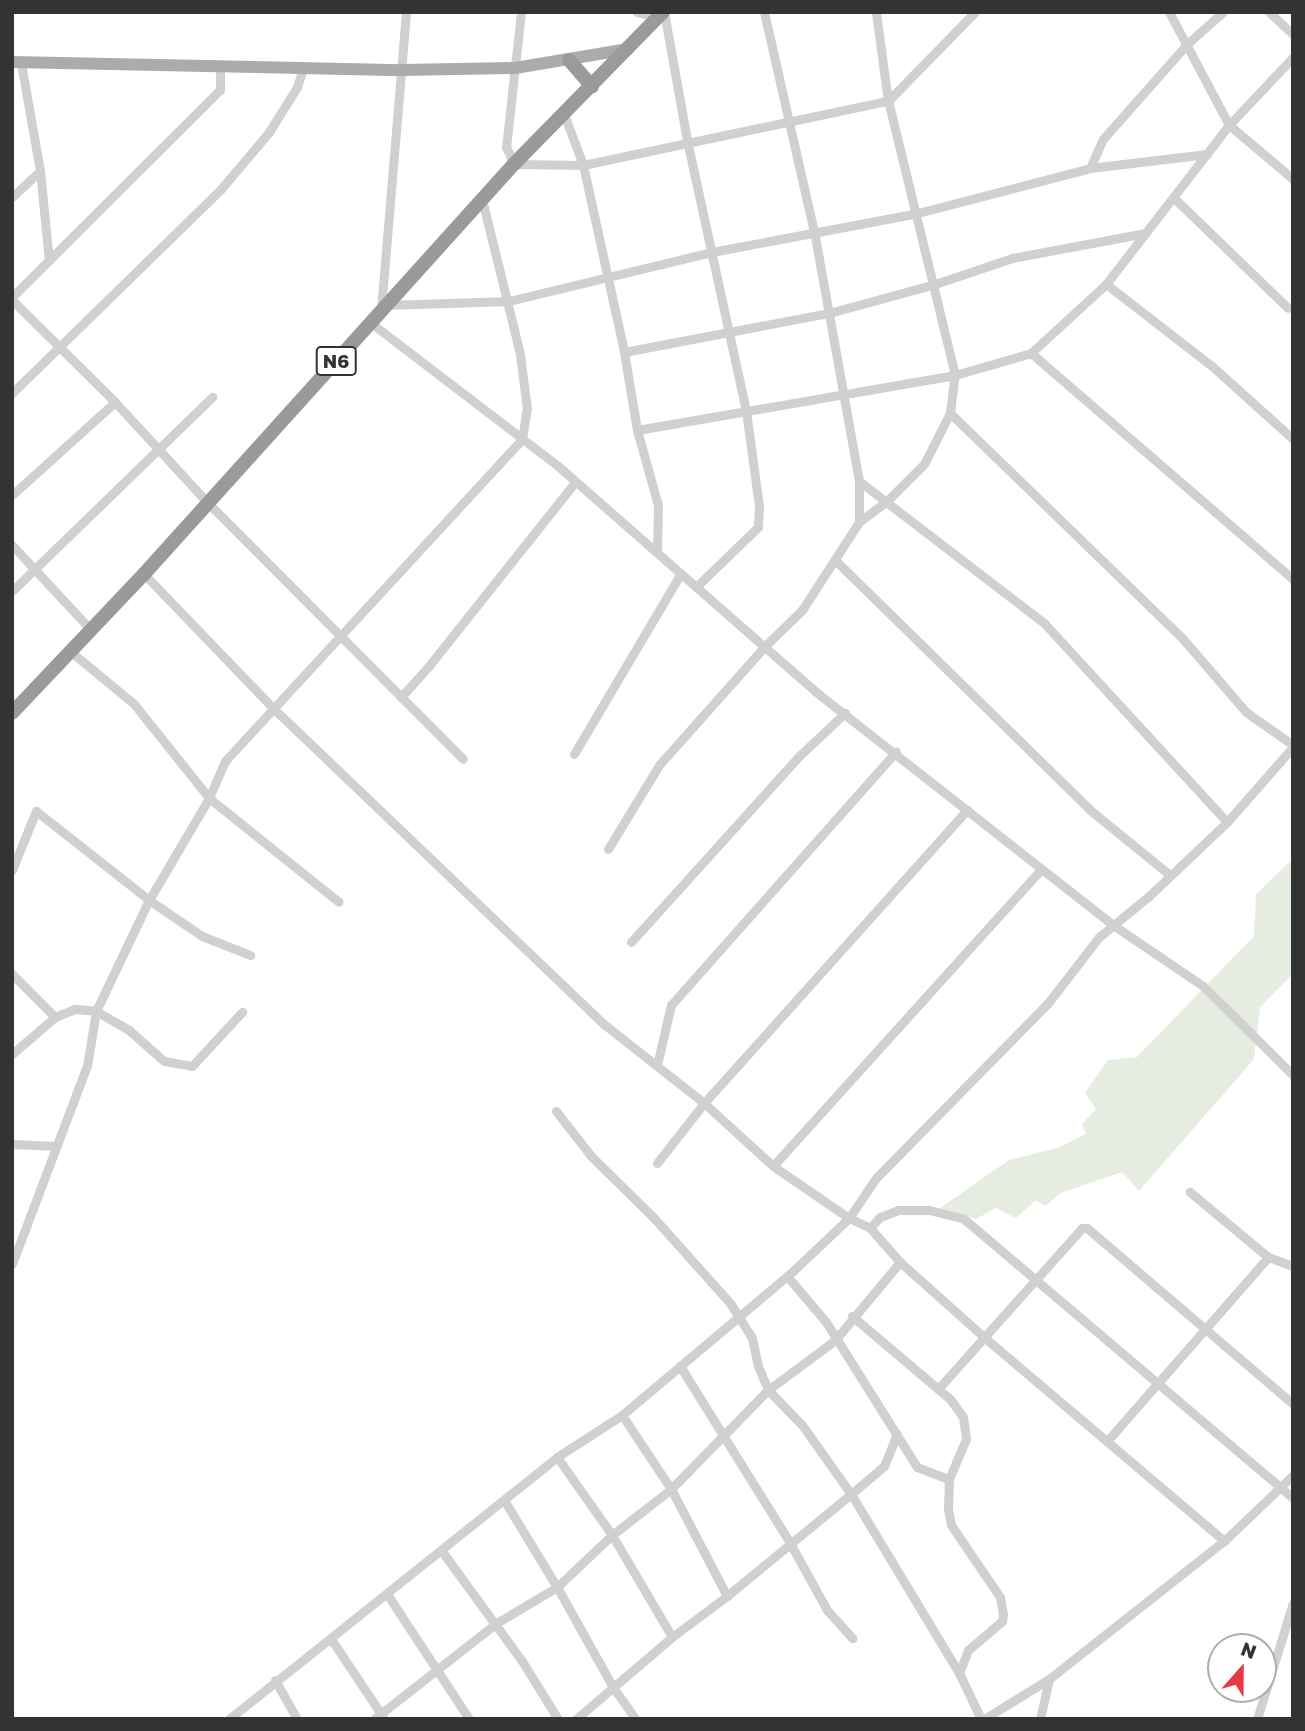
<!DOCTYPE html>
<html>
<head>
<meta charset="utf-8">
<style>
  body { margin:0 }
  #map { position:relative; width:1305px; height:1731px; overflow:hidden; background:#fff; font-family:"Golos Text",sans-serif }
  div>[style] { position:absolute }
  .green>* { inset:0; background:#e6ecdf }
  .minor>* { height:9px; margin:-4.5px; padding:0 4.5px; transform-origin:4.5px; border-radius:4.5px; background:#d0d0d0 }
  .major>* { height:12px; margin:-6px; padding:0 6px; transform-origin:6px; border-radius:6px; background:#ababab }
  .highway>* { height:14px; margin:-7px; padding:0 7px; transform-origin:7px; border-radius:7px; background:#9a9a9a }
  span { translate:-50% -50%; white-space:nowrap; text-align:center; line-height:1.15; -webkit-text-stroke:7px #fff; paint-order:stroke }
  .shield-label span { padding:2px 5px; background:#fff; border:2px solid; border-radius:5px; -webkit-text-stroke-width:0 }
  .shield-label { font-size:19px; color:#333; font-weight:700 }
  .frame { position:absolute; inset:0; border:14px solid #333; pointer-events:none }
  .north { position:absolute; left:1207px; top:1633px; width:70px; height:70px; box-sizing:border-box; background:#fff; border:2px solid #adadad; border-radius:50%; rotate:21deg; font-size:19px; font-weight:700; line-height:28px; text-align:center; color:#333 }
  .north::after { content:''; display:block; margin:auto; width:24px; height:32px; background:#e63946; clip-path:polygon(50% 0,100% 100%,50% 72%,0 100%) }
</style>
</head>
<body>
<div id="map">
  <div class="green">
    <i style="clip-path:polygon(1293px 859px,1293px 974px,1260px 1007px,1254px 1059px,1139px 1191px,1122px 1172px,1061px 1193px,1045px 1206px,1036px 1200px,1016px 1218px,996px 1208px,976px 1219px,940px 1208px,1009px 1160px,1057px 1148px,1086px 1134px,1082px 1124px,1096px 1109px,1085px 1093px,1108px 1060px,1137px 1057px,1254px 936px,1256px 894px)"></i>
  </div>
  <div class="minor">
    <i style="left:521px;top:12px;width:136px;rotate:96.3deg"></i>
    <i style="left:506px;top:147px;width:19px;rotate:65deg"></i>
    <i style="left:514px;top:164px;width:69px;rotate:0.8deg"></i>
    <i style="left:583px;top:165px;width:312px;rotate:-11.9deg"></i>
    <i style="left:888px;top:101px;width:124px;rotate:-45.7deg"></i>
    <i style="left:637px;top:12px;width:22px;rotate:13deg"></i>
    <i style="left:664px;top:12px;width:135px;rotate:79.8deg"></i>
    <i style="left:688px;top:145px;width:272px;rotate:77.7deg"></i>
    <i style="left:746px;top:411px;width:96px;rotate:82.2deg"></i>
    <i style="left:759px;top:506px;width:21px;rotate:93deg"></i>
    <i style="left:758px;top:527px;width:86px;rotate:135.9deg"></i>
    <i style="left:1169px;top:12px;width:128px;rotate:62deg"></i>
    <i style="left:1229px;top:125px;width:84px;rotate:40.2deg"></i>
    <i style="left:1269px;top:12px;width:33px;rotate:43deg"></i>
    <i style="left:21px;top:63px;width:110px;rotate:80deg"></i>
    <i style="left:40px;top:171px;width:90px;rotate:84.3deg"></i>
    <i style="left:564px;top:114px;width:54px;rotate:69.6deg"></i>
    <i style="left:583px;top:165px;width:191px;rotate:77.6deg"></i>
    <i style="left:624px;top:352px;width:209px;rotate:-10.8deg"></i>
    <i style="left:829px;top:313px;width:107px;rotate:-15.2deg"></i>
    <i style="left:932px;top:285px;width:84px;rotate:-18.6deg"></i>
    <i style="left:1012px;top:258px;width:136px;rotate:-10.6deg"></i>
    <i style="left:1090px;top:168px;width:32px;rotate:-66deg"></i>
    <i style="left:1103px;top:139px;width:127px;rotate:-48.5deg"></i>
    <i style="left:1187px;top:44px;width:48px;rotate:-41.6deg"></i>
    <i style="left:12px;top:197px;width:38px;rotate:-43deg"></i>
    <i style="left:1174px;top:198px;width:158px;rotate:44deg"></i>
    <i style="left:1106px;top:284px;width:135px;rotate:37.8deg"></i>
    <i style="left:1213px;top:367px;width:108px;rotate:42deg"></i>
    <i style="left:12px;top:297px;width:293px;rotate:-44.9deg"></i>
    <i style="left:220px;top:90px;width:22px;rotate:-90deg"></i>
    <i style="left:12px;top:300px;width:145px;rotate:44.7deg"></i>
    <i style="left:115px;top:402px;width:137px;rotate:47.4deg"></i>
    <i style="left:208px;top:503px;width:361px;rotate:45.1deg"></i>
    <i style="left:387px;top:305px;width:122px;rotate:-1.9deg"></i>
    <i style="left:509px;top:301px;width:209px;rotate:-13.6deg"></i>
    <i style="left:712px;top:252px;width:206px;rotate:-10.7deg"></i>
    <i style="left:914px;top:214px;width:182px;rotate:-14.6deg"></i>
    <i style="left:1090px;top:168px;width:118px;rotate:-6.8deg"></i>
    <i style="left:381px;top:310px;width:299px;rotate:-85.2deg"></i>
    <i style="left:371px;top:323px;width:235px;rotate:37.4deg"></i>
    <i style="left:558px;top:466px;width:343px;rotate:41.2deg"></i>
    <i style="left:816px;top:692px;width:377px;rotate:38.1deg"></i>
    <i style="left:1113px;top:925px;width:109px;rotate:34.1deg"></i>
    <i style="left:1203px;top:986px;width:127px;rotate:44.7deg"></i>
    <i style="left:624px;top:352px;width:79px;rotate:80.5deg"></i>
    <i style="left:637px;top:430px;width:78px;rotate:74.4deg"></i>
    <i style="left:658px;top:505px;width:47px;rotate:91.2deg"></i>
    <i style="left:1031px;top:353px;width:346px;rotate:40.8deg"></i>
    <i style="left:12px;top:393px;width:292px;rotate:-44.3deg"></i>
    <i style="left:221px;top:189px;width:75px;rotate:-49.9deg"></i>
    <i style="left:269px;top:132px;width:53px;rotate:-58.1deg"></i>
    <i style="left:297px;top:87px;width:19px;rotate:-72deg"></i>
    <i style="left:950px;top:413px;width:325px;rotate:44.1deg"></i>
    <i style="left:1183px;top:639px;width:96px;rotate:49.2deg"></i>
    <i style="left:1246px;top:712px;width:57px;rotate:35.1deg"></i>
    <i style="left:637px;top:430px;width:323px;rotate:-9.8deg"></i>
    <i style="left:955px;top:375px;width:79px;rotate:-16.1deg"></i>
    <i style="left:1031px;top:353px;width:102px;rotate:-42.6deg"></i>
    <i style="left:1106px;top:284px;width:201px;rotate:-52.3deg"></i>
    <i style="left:1229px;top:125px;width:93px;rotate:-46.7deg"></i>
    <i style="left:859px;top:481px;width:233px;rotate:37.5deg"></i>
    <i style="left:1044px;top:623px;width:270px;rotate:47.4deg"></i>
    <i style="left:12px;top:495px;width:139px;rotate:-42.1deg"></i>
    <i style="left:859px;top:522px;width:35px;rotate:-37deg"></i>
    <i style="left:887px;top:501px;width:52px;rotate:-45deg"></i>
    <i style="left:924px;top:464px;width:57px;rotate:-63deg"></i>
    <i style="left:950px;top:413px;width:38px;rotate:-83deg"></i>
    <i style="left:955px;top:375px;width:282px;rotate:-103.7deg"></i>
    <i style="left:888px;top:101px;width:90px;rotate:-97.7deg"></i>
    <i style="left:12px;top:545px;width:115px;rotate:47.1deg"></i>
    <i style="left:835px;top:560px;width:357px;rotate:44.4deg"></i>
    <i style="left:1090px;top:810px;width:103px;rotate:39.1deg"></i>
    <i style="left:144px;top:574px;width:187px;rotate:46.1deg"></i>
    <i style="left:274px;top:709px;width:458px;rotate:43.7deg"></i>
    <i style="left:605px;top:1025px;width:126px;rotate:38.2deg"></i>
    <i style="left:704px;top:1103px;width:93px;rotate:42.4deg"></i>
    <i style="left:773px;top:1166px;width:92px;rotate:34.4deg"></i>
    <i style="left:849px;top:1218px;width:23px;rotate:25deg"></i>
    <i style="left:870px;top:1228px;width:45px;rotate:48.6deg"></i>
    <i style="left:900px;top:1262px;width:114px;rotate:41.8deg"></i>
    <i style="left:985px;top:1338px;width:314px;rotate:40.3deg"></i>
    <i style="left:12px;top:591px;width:279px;rotate:-44.1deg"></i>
    <i style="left:70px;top:651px;width:83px;rotate:39.6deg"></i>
    <i style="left:134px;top:704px;width:120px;rotate:51.4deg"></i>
    <i style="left:209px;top:798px;width:166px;rotate:38.7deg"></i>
    <i style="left:401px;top:697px;width:40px;rotate:-48deg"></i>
    <i style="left:428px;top:667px;width:236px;rotate:-51.5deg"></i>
    <i style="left:574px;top:754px;width:210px;rotate:-59.4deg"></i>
    <i style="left:608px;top:849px;width:98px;rotate:-58.7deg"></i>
    <i style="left:659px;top:765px;width:159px;rotate:-48.3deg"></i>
    <i style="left:765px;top:646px;width:52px;rotate:-44.2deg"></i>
    <i style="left:802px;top:610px;width:105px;rotate:-57.1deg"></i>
    <i style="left:859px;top:522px;width:41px;rotate:-90deg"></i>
    <i style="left:859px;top:481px;width:253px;rotate:-100.2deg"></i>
    <i style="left:814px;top:232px;width:226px;rotate:-102.8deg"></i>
    <i style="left:12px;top:870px;width:64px;rotate:-67.9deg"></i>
    <i style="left:36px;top:811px;width:144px;rotate:38.2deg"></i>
    <i style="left:149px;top:900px;width:64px;rotate:34.2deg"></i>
    <i style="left:202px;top:936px;width:52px;rotate:21.6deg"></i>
    <i style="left:631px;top:942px;width:248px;rotate:-47.9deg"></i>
    <i style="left:797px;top:758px;width:66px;rotate:-43.2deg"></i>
    <i style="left:12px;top:974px;width:61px;rotate:45deg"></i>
    <i style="left:12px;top:1054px;width:57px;rotate:-40.7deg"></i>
    <i style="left:55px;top:1017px;width:22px;rotate:-22deg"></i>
    <i style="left:75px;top:1009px;width:21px;rotate:5deg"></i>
    <i style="left:96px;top:1011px;width:39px;rotate:30deg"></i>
    <i style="left:130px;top:1031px;width:45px;rotate:41.4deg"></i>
    <i style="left:164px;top:1061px;width:28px;rotate:10deg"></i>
    <i style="left:192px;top:1066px;width:74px;rotate:-47.2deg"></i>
    <i style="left:657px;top:1065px;width:62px;rotate:-76.9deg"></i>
    <i style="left:671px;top:1005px;width:339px;rotate:-48.4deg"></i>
    <i style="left:556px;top:1111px;width:57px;rotate:52.1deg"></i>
    <i style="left:591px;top:1156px;width:88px;rotate:44.5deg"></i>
    <i style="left:654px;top:1218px;width:114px;rotate:48.2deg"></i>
    <i style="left:730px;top:1303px;width:41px;rotate:57.8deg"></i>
    <i style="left:752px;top:1338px;width:29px;rotate:78deg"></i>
    <i style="left:758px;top:1366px;width:26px;rotate:67deg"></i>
    <i style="left:768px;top:1390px;width:49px;rotate:45.8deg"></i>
    <i style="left:802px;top:1425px;width:85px;rotate:54.6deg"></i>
    <i style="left:851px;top:1494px;width:161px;rotate:140.6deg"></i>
    <i style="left:727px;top:1596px;width:69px;rotate:143.3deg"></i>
    <i style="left:672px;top:1637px;width:126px;rotate:139.5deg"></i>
    <i style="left:12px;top:1144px;width:43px;rotate:2.7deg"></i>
    <i style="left:657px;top:1163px;width:76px;rotate:-51.9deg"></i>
    <i style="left:704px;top:1103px;width:394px;rotate:-48.1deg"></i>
    <i style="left:773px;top:1166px;width:400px;rotate:-47.9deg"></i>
    <i style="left:870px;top:1228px;width:15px;rotate:-48deg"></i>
    <i style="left:880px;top:1217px;width:19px;rotate:-21deg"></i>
    <i style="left:898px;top:1210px;width:31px"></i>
    <i style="left:929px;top:1210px;width:36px;rotate:14deg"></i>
    <i style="left:964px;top:1219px;width:431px;rotate:40.3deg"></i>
    <i style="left:1268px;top:1257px;width:27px;rotate:20deg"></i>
    <i style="left:12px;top:1264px;width:212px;rotate:-69.3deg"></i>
    <i style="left:87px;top:1066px;width:56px;rotate:-80.7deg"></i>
    <i style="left:96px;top:1011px;width:123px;rotate:-64.5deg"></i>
    <i style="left:149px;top:900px;width:118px;rotate:-59.5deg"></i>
    <i style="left:209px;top:798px;width:40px;rotate:-66.6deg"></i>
    <i style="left:225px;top:761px;width:438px;rotate:-47.3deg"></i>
    <i style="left:522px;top:439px;width:30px;rotate:-81deg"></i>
    <i style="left:527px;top:409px;width:55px;rotate:-97.3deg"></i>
    <i style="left:520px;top:354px;width:160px;rotate:-103.8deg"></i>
    <i style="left:787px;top:1276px;width:60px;rotate:49.7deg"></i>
    <i style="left:826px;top:1322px;width:171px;rotate:57.9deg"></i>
    <i style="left:917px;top:1467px;width:34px;rotate:21deg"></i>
    <i style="left:852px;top:1316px;width:128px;rotate:40.3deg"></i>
    <i style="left:950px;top:1399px;width:22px;rotate:54deg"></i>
    <i style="left:963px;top:1417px;width:22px;rotate:82deg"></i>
    <i style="left:966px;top:1439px;width:43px;rotate:113deg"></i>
    <i style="left:949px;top:1479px;width:30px;rotate:92deg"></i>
    <i style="left:948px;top:1509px;width:16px;rotate:79deg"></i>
    <i style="left:951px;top:1525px;width:87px;rotate:55.8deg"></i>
    <i style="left:1000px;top:1597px;width:17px;rotate:80deg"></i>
    <i style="left:1003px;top:1614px;width:7px;rotate:98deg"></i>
    <i style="left:1002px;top:1621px;width:45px;rotate:139.5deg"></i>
    <i style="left:968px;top:1650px;width:25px;rotate:111deg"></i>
    <i style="left:959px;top:1673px;width:51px;rotate:64.4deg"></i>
    <i style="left:680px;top:1366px;width:208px;rotate:58.1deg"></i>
    <i style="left:790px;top:1543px;width:77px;rotate:61.1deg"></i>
    <i style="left:827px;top:1610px;width:38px;rotate:48deg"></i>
    <i style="left:938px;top:1389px;width:216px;rotate:-48.2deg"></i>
    <i style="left:1082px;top:1228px;width:5px"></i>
    <i style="left:1087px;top:1228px;width:271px;rotate:40.5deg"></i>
    <i style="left:622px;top:1415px;width:89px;rotate:56.5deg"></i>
    <i style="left:671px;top:1489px;width:121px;rotate:62.4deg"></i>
    <i style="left:897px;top:1434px;width:35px;rotate:112deg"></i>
    <i style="left:884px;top:1466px;width:43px;rotate:139.7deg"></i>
    <i style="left:851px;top:1494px;width:209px;rotate:58.9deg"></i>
    <i style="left:1108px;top:1440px;width:243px;rotate:-48.8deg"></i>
    <i style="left:1268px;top:1257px;width:102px;rotate:-140.2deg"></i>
    <i style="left:557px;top:1457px;width:95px;rotate:54.8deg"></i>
    <i style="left:612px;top:1535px;width:118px;rotate:59.5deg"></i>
    <i style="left:504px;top:1500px;width:102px;rotate:58.7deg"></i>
    <i style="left:557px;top:1587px;width:115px;rotate:60.8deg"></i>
    <i style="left:613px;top:1687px;width:39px;rotate:55deg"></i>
    <i style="left:441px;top:1550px;width:137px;rotate:53.9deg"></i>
    <i style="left:522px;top:1661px;width:68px;rotate:58.2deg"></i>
    <i style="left:387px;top:1594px;width:149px;rotate:56.7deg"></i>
    <i style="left:331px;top:1639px;width:94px;rotate:56.3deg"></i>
    <i style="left:275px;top:1680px;width:45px;rotate:60.6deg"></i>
    <i style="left:229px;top:1719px;width:420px;rotate:-38.6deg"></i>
    <i style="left:557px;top:1457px;width:77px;rotate:-32.9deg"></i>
    <i style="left:622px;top:1415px;width:225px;rotate:-40.1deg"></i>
    <i style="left:794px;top:1270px;width:76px;rotate:-43.4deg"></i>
    <i style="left:849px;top:1218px;width:48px;rotate:-56deg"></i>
    <i style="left:876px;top:1178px;width:245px;rotate:-45.5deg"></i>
    <i style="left:1048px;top:1003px;width:83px;rotate:-52.3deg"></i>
    <i style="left:1099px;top:937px;width:65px;rotate:-39.4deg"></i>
    <i style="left:1149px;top:896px;width:108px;rotate:-43.5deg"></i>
    <i style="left:1227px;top:822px;width:100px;rotate:-48.7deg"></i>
    <i style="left:374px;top:1719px;width:154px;rotate:-38.1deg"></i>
    <i style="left:495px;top:1624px;width:72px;rotate:-30.8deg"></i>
    <i style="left:557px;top:1587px;width:76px;rotate:-43.4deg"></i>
    <i style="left:612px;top:1535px;width:75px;rotate:-37.9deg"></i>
    <i style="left:671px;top:1489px;width:139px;rotate:-45.6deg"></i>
    <i style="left:768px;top:1390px;width:84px;rotate:-36.7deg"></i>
    <i style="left:835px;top:1340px;width:102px;rotate:-50.2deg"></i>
    <i style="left:984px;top:1719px;width:76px;rotate:-31.6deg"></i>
    <i style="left:1040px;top:1719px;width:41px;rotate:-77.3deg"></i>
    <i style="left:1049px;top:1679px;width:223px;rotate:-38.3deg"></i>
    <i style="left:1224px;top:1541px;width:95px;rotate:-43.7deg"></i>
    <i style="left:1257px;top:1719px;width:121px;rotate:-72.8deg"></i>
  </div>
  <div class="major">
    <i style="left:12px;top:62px;width:390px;rotate:1.2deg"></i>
    <i style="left:402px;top:70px;width:113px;rotate:-1deg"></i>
    <i style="left:515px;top:68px;width:115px;rotate:-9.5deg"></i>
  </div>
  <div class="highway">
    <i style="left:569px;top:60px;width:35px;rotate:49deg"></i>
    <i style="left:12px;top:713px;width:192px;rotate:-46.5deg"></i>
    <i style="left:144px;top:574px;width:552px;rotate:-47.94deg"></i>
    <i style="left:514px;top:164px;width:213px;rotate:-45.6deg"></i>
  </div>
  <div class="shield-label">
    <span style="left:336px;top:361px">N6</span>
  </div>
  <div class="frame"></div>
  <div class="north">N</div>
</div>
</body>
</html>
